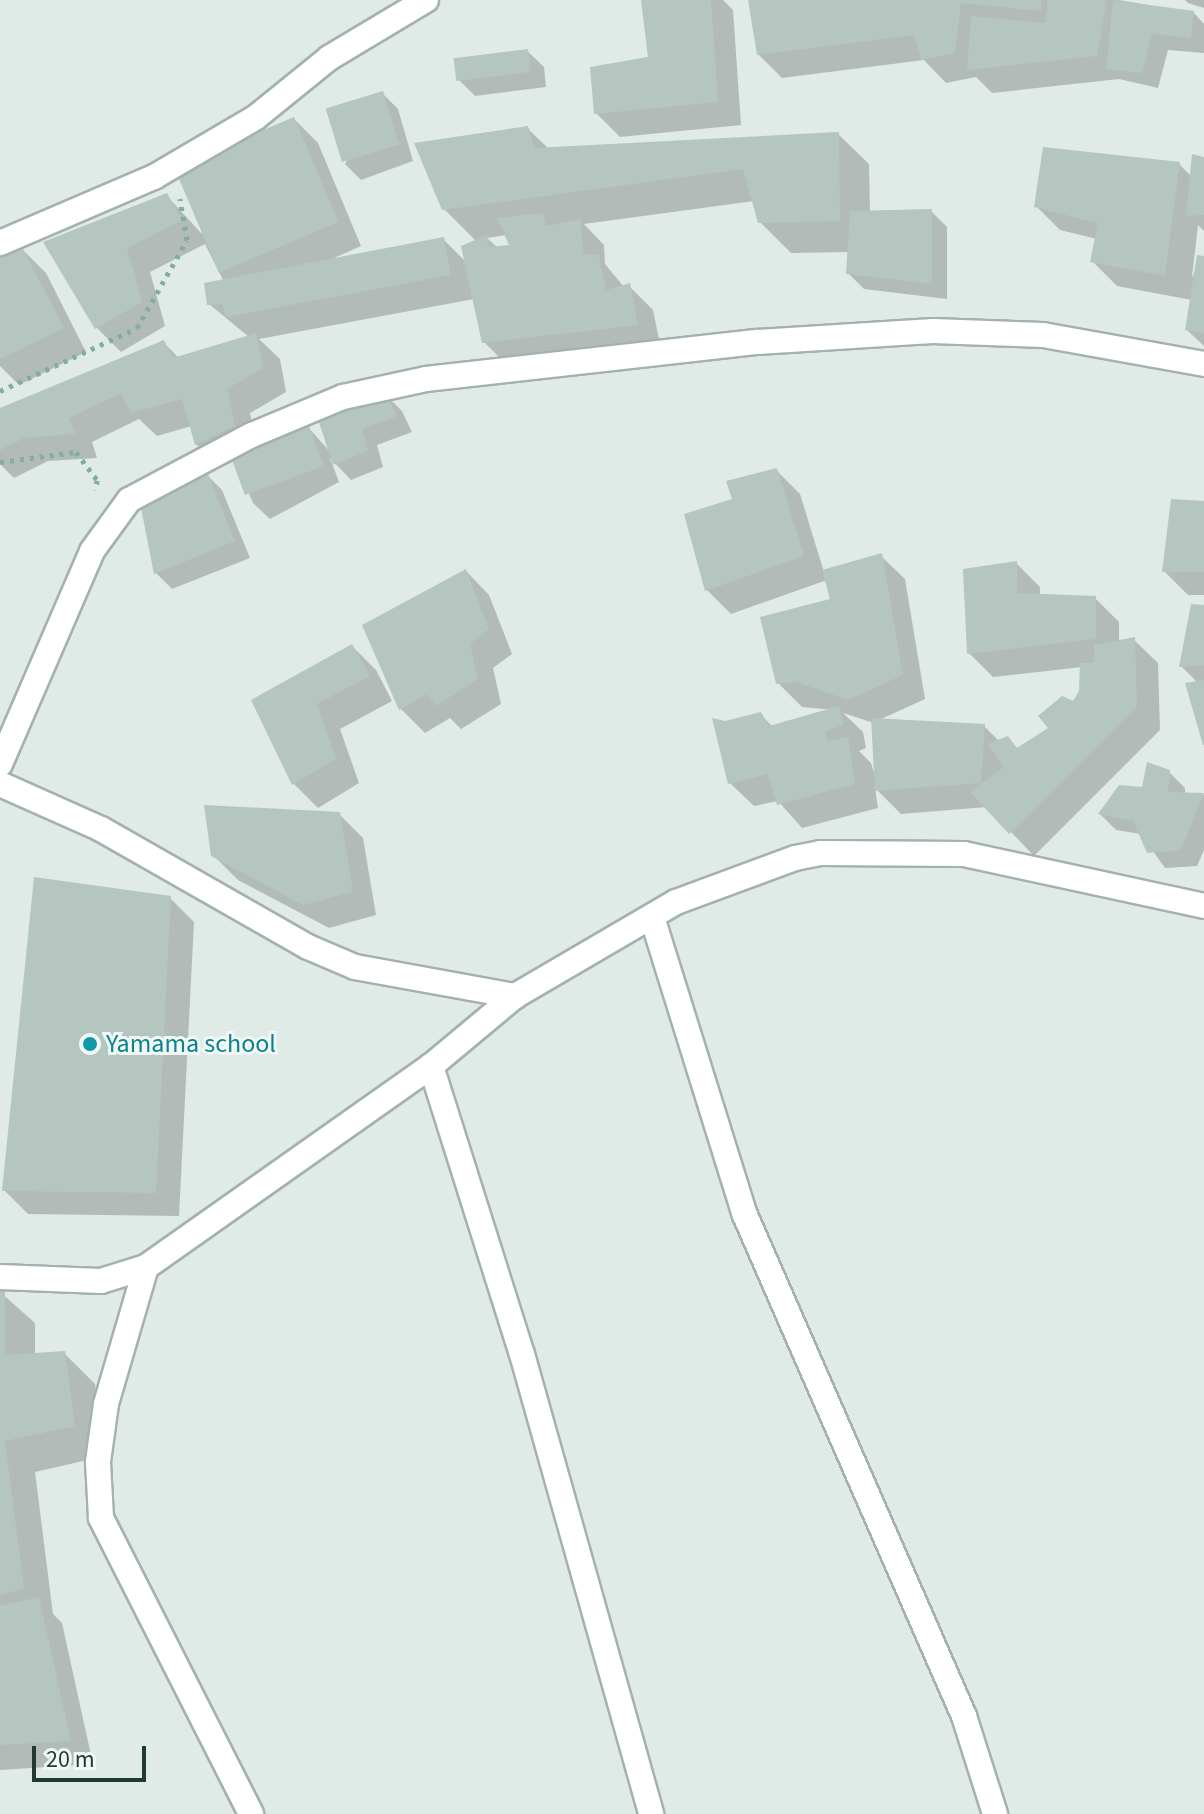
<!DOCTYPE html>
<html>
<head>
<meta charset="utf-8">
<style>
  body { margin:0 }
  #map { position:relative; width:1204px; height:1814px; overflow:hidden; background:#e0eae6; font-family:"Source Sans 3",sans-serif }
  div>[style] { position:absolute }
  .shadow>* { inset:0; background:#0003 }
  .building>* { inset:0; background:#b5c5bf; transform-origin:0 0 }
  .path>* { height:5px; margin-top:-2.5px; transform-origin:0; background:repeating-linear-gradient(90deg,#82ada1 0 4px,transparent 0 10px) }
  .roads { filter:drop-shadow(2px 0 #a3b2ad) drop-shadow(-2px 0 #a3b2ad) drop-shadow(0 2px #a3b2ad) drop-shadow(0 -2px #a3b2ad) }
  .minor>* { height:24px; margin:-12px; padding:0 12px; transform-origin:12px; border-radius:12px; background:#fff }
  .dots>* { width:22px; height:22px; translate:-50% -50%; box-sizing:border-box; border:4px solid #f0f7f4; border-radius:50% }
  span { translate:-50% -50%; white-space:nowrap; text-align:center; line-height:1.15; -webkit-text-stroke:6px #f0f7f4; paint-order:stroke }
  .culture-label { font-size:26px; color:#0d838f }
  .left { translate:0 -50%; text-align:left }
  .scale { position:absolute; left:32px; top:1746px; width:114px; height:36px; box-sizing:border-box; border:4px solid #213a34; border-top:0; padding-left:10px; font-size:24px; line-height:28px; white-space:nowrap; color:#213a34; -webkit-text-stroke:6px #f0f7f4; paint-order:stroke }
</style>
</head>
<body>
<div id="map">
  <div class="shadow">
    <i style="clip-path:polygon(643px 0,723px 0,733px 10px,741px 125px,620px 137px,596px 113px,650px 59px)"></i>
    <i style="clip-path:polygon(750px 0,1119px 0,1194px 13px,1204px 24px,1204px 53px,1168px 50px,1158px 88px,1119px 79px,992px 93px,976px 77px,946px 83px,924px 60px,782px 78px,758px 54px)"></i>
    <i style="clip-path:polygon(1185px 0,1204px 0,1204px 8px,1188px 3px)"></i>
    <i style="clip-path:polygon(527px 51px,544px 67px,546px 87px,475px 96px,459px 80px)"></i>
    <i style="clip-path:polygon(382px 93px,398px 109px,413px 161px,361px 180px,345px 164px)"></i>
    <i style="clip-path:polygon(evenodd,294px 119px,318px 143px,361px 246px,332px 259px,443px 239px,466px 262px,477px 242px,443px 208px,527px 128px,549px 149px,838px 134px,869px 164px,870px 213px,931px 211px,947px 227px,947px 299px,864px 289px,848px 273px,849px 252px,791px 253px,760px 222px,754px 201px,584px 224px,604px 245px,605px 264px,624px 287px,629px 286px,653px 310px,661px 349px,508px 366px,484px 342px,474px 299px,259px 339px,280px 359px,286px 392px,250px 413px,258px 449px,307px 426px,332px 454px,386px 395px,402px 411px,412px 432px,377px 445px,383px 467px,351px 480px,330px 458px,339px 482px,270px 519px,253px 503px,235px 461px,220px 467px,196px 444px,192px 426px,157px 436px,139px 419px,92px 442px,97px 458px,48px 461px,14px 478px,0 464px,0 410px,164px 343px,179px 358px,249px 337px,209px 304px,224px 282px,205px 244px,150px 272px,165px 326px,121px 352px,97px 328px,46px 243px,166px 195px,202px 234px,294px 119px,506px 235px,512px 246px,498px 248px,487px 238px,506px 235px)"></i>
    <i style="clip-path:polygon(1204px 159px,1204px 231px,1198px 225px,1192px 277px,1204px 258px,1204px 346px,1187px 330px,1192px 300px,1117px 286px,1093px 262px,1097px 239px,1060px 230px,1036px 206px,1179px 164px,1192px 177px)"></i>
    <i style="clip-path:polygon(22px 249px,46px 273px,86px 352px,19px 385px,0 366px,0 259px)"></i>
    <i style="clip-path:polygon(evenodd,776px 470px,800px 494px,824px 572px,881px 556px,905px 579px,925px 699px,879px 720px,984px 726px,999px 741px,1008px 739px,1018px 749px,1051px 728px,1073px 704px,1081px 691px,1082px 667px,993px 677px,969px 653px,1016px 563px,1040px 587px,1040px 596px,1095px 598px,1119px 622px,1119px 642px,1134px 640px,1158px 663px,1160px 730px,1034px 856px,987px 807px,901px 814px,875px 788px,878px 808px,802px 828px,778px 801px,754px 806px,730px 783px,726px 723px,760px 714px,773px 727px,834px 710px,802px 707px,778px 683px,833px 601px,827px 580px,731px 614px,707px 590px,735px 500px,776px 470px,843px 713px,874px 723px,877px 782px,871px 763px,859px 751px,866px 748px,863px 732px,843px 713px)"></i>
    <i style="clip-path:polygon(206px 474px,222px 490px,250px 558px,172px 589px,156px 573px,142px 504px)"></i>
    <i style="clip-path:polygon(1204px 503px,1204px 595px,1188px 595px,1164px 571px)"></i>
    <i style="clip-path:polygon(466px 571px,489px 595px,512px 654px,493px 668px,501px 704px,461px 729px,450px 718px,425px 733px,401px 709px,364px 626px)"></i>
    <i style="clip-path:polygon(1204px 607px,1204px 740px,1198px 683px,1181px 666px)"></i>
    <i style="clip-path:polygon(352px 646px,376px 670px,392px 701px,340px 729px,359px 783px,318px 808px,294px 784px,254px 700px)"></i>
    <i style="clip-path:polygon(1169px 772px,1185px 788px,1185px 794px,1204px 795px,1204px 850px,1197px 866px,1165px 868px,1141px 834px,1116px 830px,1100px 814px)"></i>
    <i style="clip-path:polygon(339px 814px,363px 838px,376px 915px,329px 928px,238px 880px,213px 855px)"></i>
    <i style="clip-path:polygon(170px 898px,194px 922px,179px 1216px,28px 1214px,4px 1190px)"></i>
    <i style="clip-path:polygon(0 1292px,35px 1323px,35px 1355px,64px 1353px,95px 1384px,105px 1456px,35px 1472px,53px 1614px,62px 1623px,93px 1764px,0 1770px)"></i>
  </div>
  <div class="building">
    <i style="clip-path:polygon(641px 0,711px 0,718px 102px,594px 114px,590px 67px,648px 57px)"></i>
    <i style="clip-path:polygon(748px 0,1041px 0,1041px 11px,961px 3px,955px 53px,921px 60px,914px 35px,757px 55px)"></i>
    <i style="clip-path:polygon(1048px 0,1107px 0,1097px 56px,967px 70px,971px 16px,1045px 23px)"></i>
    <i style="clip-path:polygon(1113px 0,1194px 11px,1191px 38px,1152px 34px,1142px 73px,1106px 69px)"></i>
    <i style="left:528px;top:49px;width:23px;height:75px;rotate:83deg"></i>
    <i style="left:383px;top:91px;width:56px;height:60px;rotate:73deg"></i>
    <i style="left:294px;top:117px;width:114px;height:130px;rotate:67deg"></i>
    <i style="clip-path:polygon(528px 126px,534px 148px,839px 132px,840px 221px,758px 223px,743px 169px,442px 210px,414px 143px)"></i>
    <i style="clip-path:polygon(1043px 147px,1180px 162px,1165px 276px,1090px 262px,1098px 223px,1034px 207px)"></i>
    <i style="clip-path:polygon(1192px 154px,1204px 157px,1204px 215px,1186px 216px)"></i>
    <i style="clip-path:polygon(167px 193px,182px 220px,127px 248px,142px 302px,95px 329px,43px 242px)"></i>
    <i style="clip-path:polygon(932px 209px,932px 284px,846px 274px,850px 211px)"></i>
    <i style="clip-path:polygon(543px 213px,546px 226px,581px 219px,583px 254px,599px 255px,606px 290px,630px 283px,638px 325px,482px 343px,461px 246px,487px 235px,488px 247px,509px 245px,497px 218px)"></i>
    <i style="clip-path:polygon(444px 237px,451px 275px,226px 317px,222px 304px,207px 305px,204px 283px)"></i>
    <i style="clip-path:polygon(22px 247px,64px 328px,0 359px,0 256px)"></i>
    <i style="clip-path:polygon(1197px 255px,1204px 256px,1204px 333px,1185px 330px)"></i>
    <i style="clip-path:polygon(256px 333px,263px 368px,227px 389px,235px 426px,195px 445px,182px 399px,131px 413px,121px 393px,69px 418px,75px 434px,24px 438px,0 450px,0 408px,164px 340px,173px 358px)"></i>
    <i style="clip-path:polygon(386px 393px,397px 416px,362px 429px,368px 451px,333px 465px,317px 416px)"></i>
    <i style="left:308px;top:423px;width:46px;height:84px;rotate:70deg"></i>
    <i style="clip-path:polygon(777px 468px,804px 556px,705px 591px,684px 514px,732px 499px,726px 481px)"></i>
    <i style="clip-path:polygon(207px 472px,235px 541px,154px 574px,140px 503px)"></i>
    <i style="clip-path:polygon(1171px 499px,1204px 501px,1204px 572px,1162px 572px)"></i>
    <i style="clip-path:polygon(882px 553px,903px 675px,848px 700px,796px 682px,776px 684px,760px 617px,830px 599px,822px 570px)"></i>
    <i style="clip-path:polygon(1017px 561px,1017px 593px,1096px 596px,1096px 639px,967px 654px,963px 569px)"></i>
    <i style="clip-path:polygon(466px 569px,489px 629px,470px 644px,478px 679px,436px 706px,427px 694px,399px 710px,362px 625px)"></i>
    <i style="clip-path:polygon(1191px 604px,1204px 605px,1204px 665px,1179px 667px)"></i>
    <i style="clip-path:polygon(1135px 637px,1137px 706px,1009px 834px,970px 792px,1004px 767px,987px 744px,1008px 736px,1017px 748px,1048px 728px,1038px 716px,1062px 696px,1073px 701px,1079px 691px,1080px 663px,1094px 663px,1094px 645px)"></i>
    <i style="clip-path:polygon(352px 644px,370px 676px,317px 704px,336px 759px,292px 785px,251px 700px)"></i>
    <i style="clip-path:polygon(1204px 680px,1204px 745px,1203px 745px,1185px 683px)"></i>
    <i style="clip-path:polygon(839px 706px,843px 725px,825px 732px,828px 741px,848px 737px,855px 784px,777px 805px,768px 774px,728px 784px,712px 718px,725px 721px,761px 712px,769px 726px)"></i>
    <i style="clip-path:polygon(871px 718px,985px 724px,981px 783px,875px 791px)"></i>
    <i style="clip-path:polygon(1147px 762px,1170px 770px,1168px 792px,1204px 793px,1181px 850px,1147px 853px,1133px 821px,1098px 814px,1119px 785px,1142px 787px)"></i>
    <i style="clip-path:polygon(204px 805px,340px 812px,353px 892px,303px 905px,211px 856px)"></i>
    <i style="clip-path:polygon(34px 877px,171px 896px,156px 1193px,2px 1191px)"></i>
    <i style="clip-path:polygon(0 1290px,5px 1290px,5px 1355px,65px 1351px,75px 1426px,5px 1441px,24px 1589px,0 1595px)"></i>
    <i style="clip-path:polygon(39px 1597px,71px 1741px,0 1745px,0 1606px)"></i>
  </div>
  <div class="path">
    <i style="left:0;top:391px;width:151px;rotate:-24.7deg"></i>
    <i style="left:137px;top:328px;width:101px;rotate:-60.4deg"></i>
    <i style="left:187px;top:240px;width:42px;rotate:-99.7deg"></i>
    <i style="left:0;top:462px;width:77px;rotate:-7.5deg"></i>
    <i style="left:76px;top:452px;width:35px;rotate:53deg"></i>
    <i style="left:97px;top:480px;width:10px;rotate:96deg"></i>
  </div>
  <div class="roads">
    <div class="minor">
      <i style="left:0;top:243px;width:168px;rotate:-23.2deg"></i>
      <i style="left:154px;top:177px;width:117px;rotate:-30.3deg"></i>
      <i style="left:255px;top:118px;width:95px;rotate:-39deg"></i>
      <i style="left:329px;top:58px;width:113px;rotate:-30.9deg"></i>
      <i style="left:0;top:764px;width:232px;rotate:-66.6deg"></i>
      <i style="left:92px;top:551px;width:63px;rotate:-54deg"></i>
      <i style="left:129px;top:500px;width:139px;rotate:-27.9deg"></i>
      <i style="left:252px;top:435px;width:99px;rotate:-22.7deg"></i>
      <i style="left:343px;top:397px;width:85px;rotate:-12.2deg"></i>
      <i style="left:426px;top:379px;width:334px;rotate:-6.4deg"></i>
      <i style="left:758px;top:342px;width:175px;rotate:-3.6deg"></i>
      <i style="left:933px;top:331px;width:110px;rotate:2.1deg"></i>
      <i style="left:1043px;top:335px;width:164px;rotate:10.2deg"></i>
      <i style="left:0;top:784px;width:111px;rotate:24deg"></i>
      <i style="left:101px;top:829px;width:238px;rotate:29.7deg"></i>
      <i style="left:308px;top:947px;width:51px;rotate:23.1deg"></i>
      <i style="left:355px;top:967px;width:163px;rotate:10.3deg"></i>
      <i style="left:652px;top:917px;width:312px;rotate:72.7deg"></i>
      <i style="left:745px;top:1215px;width:547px;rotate:66.39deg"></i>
      <i style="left:964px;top:1716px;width:103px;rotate:72.4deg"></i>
      <i style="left:431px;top:1066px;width:302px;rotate:72.5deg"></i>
      <i style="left:522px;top:1354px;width:478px;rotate:74.3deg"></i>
      <i style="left:146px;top:1267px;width:143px;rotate:106.3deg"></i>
      <i style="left:106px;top:1404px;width:59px;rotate:97.9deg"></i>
      <i style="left:98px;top:1462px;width:56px;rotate:86.9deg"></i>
      <i style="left:101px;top:1518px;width:332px;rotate:63.1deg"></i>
      <i style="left:0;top:1277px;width:101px;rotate:2.3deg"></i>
      <i style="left:101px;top:1281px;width:47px;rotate:-17.3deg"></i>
      <i style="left:146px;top:1267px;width:349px;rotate:-35.2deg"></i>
      <i style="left:431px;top:1066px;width:109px;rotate:-39.8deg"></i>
      <i style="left:515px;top:996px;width:186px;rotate:-30.3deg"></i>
      <i style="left:676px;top:902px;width:127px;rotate:-20.3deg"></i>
      <i style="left:795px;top:858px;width:26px;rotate:-11deg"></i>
      <i style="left:821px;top:853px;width:143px;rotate:0.4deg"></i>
      <i style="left:964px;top:854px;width:246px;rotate:12.2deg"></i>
    </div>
  </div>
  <div class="dots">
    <i style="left:90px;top:1044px;background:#0f9aa8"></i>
  </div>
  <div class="culture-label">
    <span class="left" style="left:106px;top:1044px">Yamama school</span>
  </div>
  <div class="scale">20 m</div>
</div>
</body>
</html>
